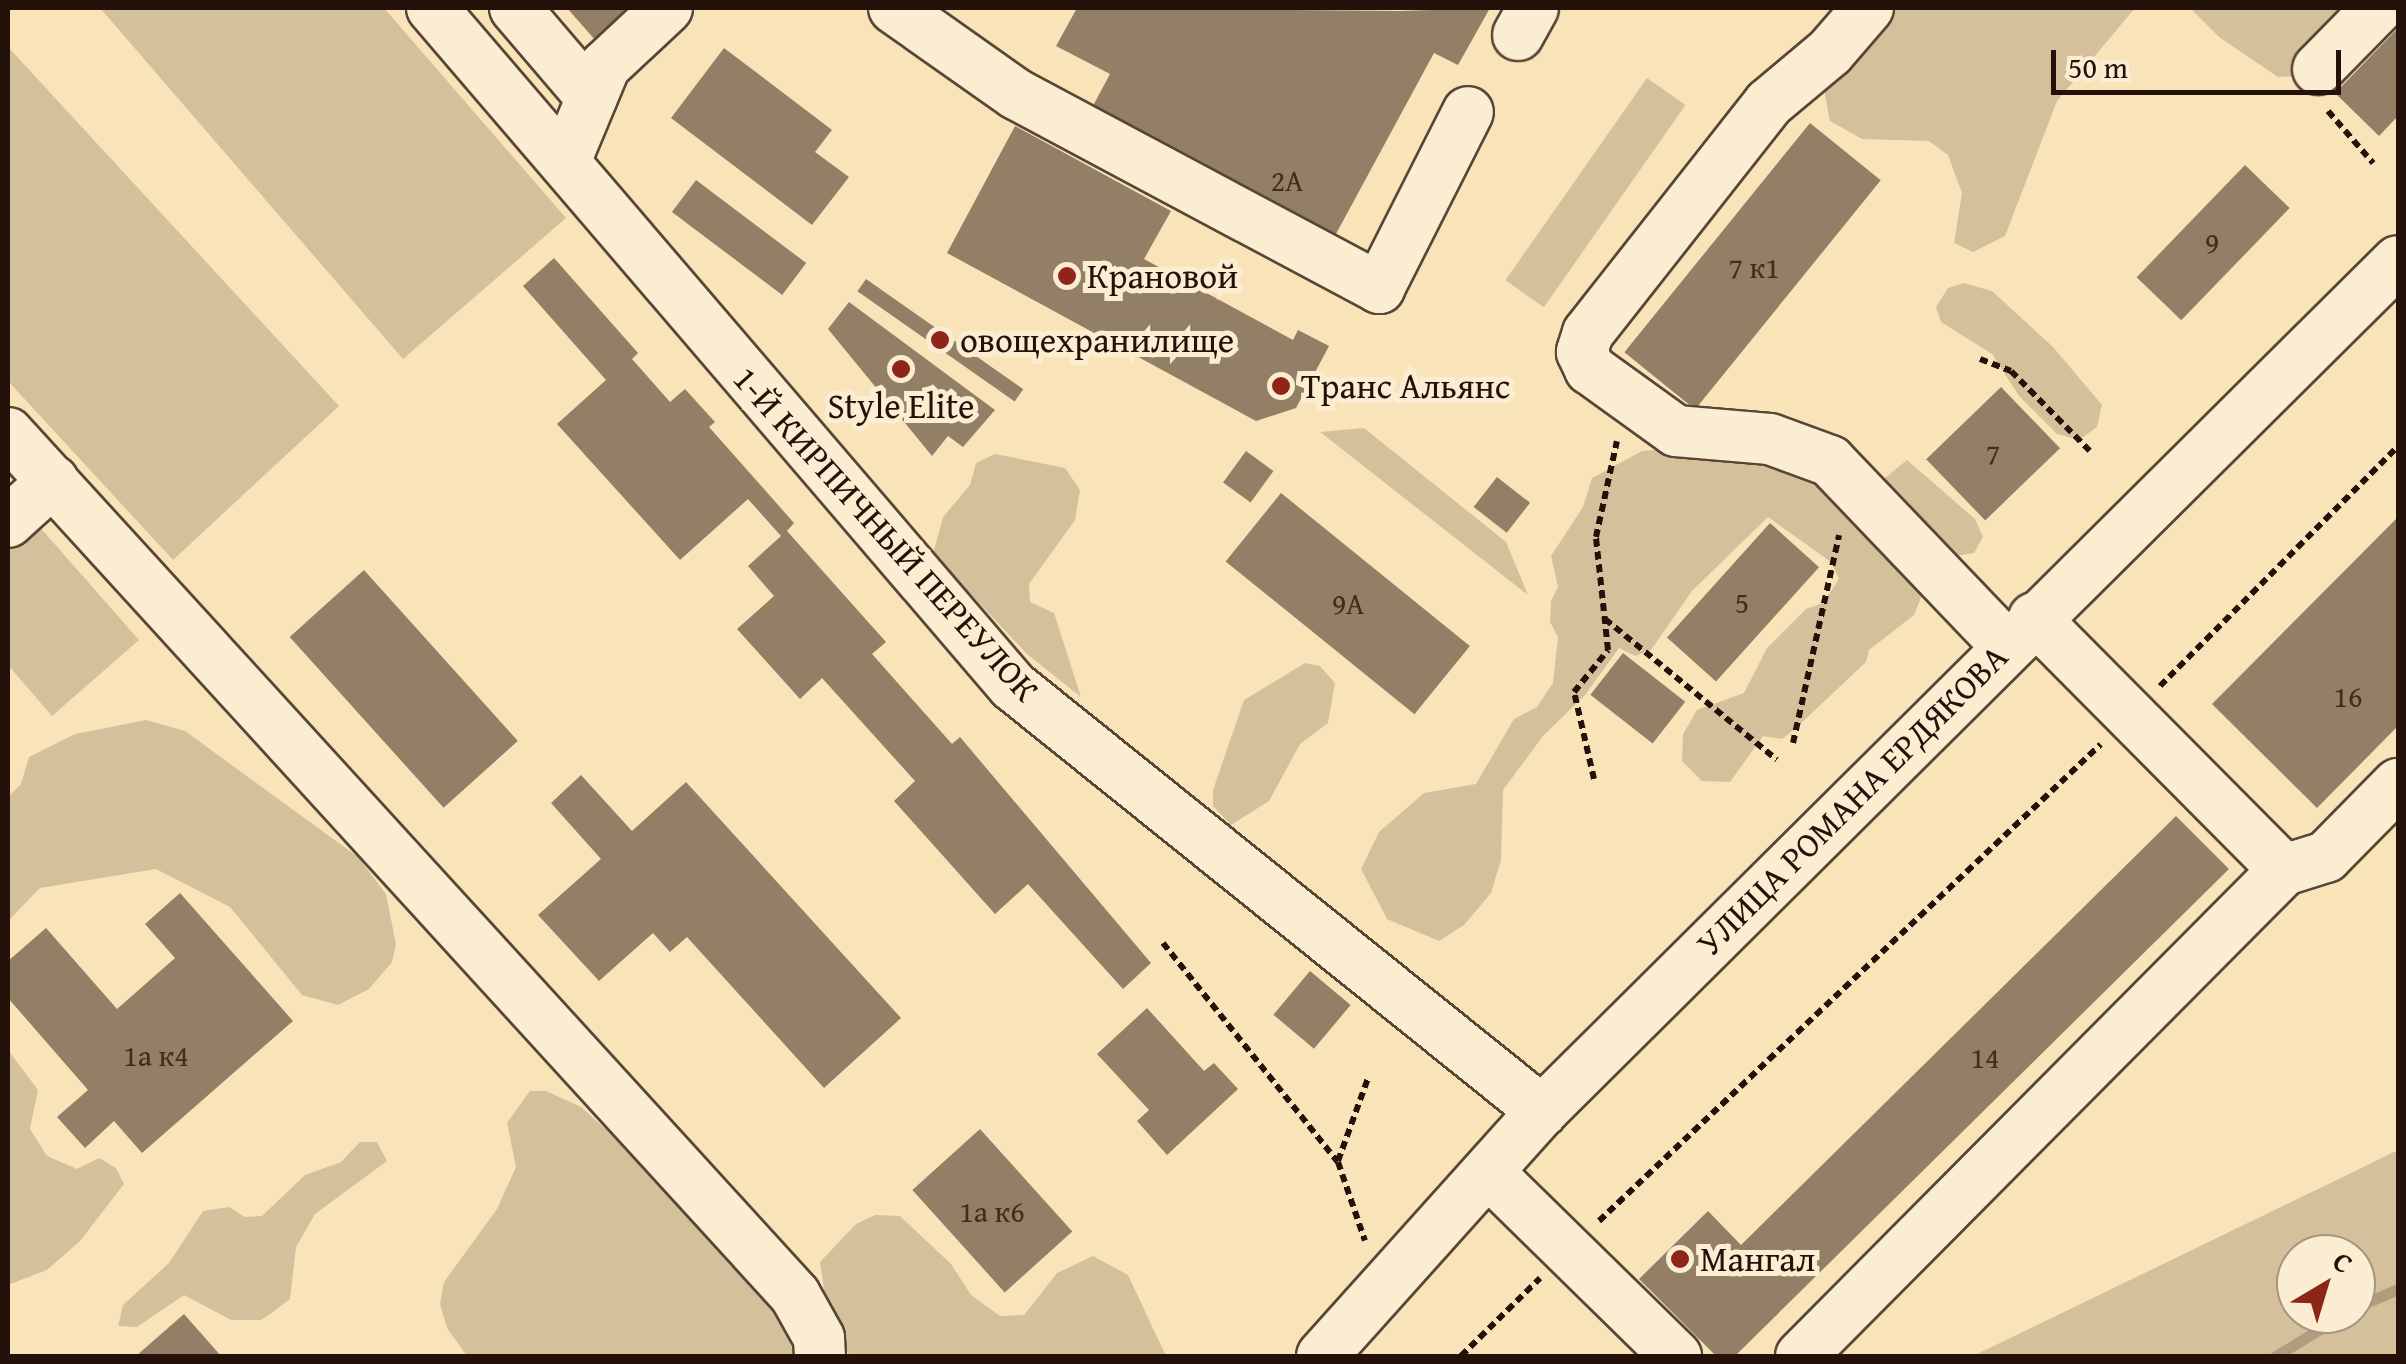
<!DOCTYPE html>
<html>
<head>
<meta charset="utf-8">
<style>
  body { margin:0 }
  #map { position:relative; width:2406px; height:1364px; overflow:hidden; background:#f9e4ba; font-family:"Gentium Book Plus",serif }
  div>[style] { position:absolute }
  .green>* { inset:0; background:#d5c09c; transform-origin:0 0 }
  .stream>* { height:11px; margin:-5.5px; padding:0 5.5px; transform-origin:5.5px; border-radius:5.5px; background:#b19d7e }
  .building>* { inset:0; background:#937f66; transform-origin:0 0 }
  .path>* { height:6px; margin-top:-3px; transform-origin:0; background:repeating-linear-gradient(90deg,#24120a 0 8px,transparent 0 13px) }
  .roads { filter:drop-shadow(2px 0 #594636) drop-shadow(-2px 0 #594636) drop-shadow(0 2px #594636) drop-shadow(0 -2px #594636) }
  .minor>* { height:50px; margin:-25px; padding:0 25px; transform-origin:25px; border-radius:25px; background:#fbedd2 }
  .dots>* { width:28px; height:28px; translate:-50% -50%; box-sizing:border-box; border:5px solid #fbedd2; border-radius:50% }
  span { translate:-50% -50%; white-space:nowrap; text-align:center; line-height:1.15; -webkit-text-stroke:10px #fbedd2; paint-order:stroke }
  .number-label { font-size:30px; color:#402d21 }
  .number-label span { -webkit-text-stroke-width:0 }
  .poi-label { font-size:35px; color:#24120a }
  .left { translate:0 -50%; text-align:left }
  .street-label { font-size:35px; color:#24120a }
  .frame { position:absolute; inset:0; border:10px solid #24120a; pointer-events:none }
  .north { position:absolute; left:2276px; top:1234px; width:100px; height:100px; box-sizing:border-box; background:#fbedd2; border:2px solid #a59582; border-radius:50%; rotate:38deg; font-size:28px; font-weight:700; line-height:40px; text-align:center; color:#24120a }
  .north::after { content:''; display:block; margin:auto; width:35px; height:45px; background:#8f2418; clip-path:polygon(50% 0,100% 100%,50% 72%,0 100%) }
  .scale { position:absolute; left:2051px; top:50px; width:290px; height:45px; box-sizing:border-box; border:5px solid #24120a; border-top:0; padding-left:12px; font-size:30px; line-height:35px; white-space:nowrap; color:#24120a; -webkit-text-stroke:8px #fbedd2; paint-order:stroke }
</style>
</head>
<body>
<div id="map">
  <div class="green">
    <i style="clip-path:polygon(100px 8px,384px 8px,566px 218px,403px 359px)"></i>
    <i style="clip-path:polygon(1888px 8px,2135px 8px,2057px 101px,2005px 236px,1973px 252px,1954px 243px,1962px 193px,1948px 155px,1929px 141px,1862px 139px,1830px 121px,1824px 90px)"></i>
    <i style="clip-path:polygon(2190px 8px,2339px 8px,2299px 76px,2278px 77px,2219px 37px)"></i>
    <i style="clip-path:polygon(8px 47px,339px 406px,173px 560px,8px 381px)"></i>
    <i style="left:1647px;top:78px;width:47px;height:247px;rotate:35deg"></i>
    <i style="clip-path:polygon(1964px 283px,1992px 291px,2053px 347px,2102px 405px,2097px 427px,2079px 440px,2057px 434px,2019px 396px,1992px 354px,1941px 322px,1936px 307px,1948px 288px)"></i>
    <i style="clip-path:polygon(1364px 428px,1506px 542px,1528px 595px,1320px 432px)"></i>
    <i style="clip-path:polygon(1727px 445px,1811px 476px,1930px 575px,1914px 615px,1869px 650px,1866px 662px,1796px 728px,1782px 739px,1763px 736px,1730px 782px,1702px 781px,1682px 761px,1683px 734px,1697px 710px,1744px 693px,1767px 648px,1806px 609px,1823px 603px,1839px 579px,1831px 562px,1768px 517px,1692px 591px,1651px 650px,1635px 656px,1619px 648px,1585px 695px,1543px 736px,1503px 790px,1501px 860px,1491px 893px,1464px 925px,1439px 941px,1387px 919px,1361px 869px,1379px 832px,1424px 793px,1476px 784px,1514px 719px,1537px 707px,1553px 683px,1558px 637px,1550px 622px,1551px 601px,1558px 587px,1551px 556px,1583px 507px,1592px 478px,1642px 451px)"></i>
    <i style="clip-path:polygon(995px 454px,1065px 468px,1080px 490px,1075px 520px,1029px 584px,1030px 602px,1054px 613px,1081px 697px,1027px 654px,933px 554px,943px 517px,970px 485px,976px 463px)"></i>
    <i style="clip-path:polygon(1907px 460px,1975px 519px,1983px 537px,1974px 553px,1955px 556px,1897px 505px,1885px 478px)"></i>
    <i style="clip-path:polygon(8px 491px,139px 640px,52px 716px,8px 665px)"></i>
    <i style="clip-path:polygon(1305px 663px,1320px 666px,1335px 683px,1328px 723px,1300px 744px,1269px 801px,1231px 825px,1213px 806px,1213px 790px,1244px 700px)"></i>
    <i style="clip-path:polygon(146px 720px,185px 731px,358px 857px,386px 894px,396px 944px,392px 962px,369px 989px,338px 1005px,302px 995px,230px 907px,156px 869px,40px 888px,8px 921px,8px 797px,21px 784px,29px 757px,75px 734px)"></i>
    <i style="clip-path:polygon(8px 1050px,38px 1090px,30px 1129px,47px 1156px,77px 1169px,99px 1158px,116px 1168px,124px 1184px,80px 1241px,47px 1270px,8px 1285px)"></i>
    <i style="clip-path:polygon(530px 1091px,546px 1091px,581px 1107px,663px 1180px,765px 1290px,796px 1356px,467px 1356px,447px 1328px,440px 1304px,444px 1282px,497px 1209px,516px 1167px,507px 1123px)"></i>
    <i style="clip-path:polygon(360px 1142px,377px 1142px,387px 1161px,315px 1214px,296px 1247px,290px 1299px,273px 1312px,261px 1320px,231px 1320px,184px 1295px,137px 1327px,118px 1326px,123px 1305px,169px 1263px,203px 1211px,229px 1207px,245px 1217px,262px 1216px,305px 1175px,341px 1162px)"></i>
    <i style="clip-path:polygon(evenodd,2398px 1150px,2398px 1356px,1973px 1356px,2349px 1174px,2398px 1150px,2296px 1254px,2356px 1254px,2356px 1314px,2296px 1314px,2296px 1254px)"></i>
    <i style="clip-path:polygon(875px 1215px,900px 1216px,951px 1264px,971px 1295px,1000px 1316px,1024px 1315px,1057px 1273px,1093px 1256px,1128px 1275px,1166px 1356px,850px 1356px,829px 1324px,820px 1262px,856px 1224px)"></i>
  </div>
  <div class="stream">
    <i style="left:2356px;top:1307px;width:46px;rotate:-23.2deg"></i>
    <i style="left:2276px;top:1356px;width:80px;rotate:-31.7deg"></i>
  </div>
  <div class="building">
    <i style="clip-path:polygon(567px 8px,651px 8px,603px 49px)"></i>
    <i style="clip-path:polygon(1077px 8px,1400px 11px,1490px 8px,1458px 65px,1434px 53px,1330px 245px,1088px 115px,1110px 74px,1056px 46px)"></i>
    <i style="clip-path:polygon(2398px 28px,2398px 116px,2379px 136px,2335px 93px)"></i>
    <i style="clip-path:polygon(724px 48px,832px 130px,815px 152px,849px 177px,812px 225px,671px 118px)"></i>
    <i style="left:1810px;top:123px;width:91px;height:295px;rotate:39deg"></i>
    <i style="clip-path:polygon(1015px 126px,1171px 211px,1144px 259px,1293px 340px,1298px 330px,1329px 346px,1296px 408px,1256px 421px,947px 253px)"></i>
    <i style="left:2245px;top:165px;width:62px;height:156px;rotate:44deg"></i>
    <i style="left:696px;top:180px;width:138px;height:40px;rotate:37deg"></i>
    <i style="clip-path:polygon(554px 258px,638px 353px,632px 359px,670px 402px,685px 389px,715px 422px,709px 427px,794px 523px,787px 531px,886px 642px,872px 654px,952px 744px,960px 737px,1151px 963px,1123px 989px,1028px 884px,995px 914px,894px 801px,915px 781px,822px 678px,800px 699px,737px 629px,774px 596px,748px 566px,781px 536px,748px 499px,680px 560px,557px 424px,606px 380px,523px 286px)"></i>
    <i style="left:866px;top:279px;width:192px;height:15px;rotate:35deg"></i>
    <i style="clip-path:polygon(849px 302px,995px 410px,963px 447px,948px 436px,932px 456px,828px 329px)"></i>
    <i style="left:2001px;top:387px;width:85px;height:104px;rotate:46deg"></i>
    <i style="left:1246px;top:451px;width:34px;height:39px;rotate:36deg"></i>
    <i style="left:1497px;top:477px;width:42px;height:38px;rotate:38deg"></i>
    <i style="left:1281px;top:493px;width:243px;height:88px;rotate:39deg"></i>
    <i style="clip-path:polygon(2398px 517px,2398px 726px,2317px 808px,2212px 704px)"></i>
    <i style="left:1770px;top:523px;width:66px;height:154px;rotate:42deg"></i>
    <i style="left:364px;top:570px;width:230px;height:100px;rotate:48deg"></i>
    <i style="left:1623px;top:653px;width:79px;height:53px;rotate:38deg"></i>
    <i style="clip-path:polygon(581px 775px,632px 831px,686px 782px,901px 1018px,824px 1088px,687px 937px,670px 952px,653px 933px,599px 981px,538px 915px,601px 859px,551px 803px)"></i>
    <i style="clip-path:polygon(2176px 816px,2229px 869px,1735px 1356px,1716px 1356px,1639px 1279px,1708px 1211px,1741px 1245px)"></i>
    <i style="clip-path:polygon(180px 893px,293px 1021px,142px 1153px,114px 1121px,85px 1148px,57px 1117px,88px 1090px,8px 998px,8px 961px,46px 928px,117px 1009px,175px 958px,145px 924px)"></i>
    <i style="left:1310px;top:971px;width:53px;height:57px;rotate:40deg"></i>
    <i style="clip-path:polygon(1147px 1008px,1204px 1071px,1214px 1063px,1238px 1089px,1167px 1155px,1137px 1121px,1149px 1110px,1097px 1054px)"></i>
    <i style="left:980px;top:1129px;width:138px;height:91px;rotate:48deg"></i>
    <i style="clip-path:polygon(184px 1314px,221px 1356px,136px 1356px)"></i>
  </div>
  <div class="path">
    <i style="left:2328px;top:111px;width:69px;rotate:49.1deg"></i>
    <i style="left:1980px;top:359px;width:33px;rotate:21deg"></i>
    <i style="left:2011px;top:371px;width:112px;rotate:45.4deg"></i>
    <i style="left:1605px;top:619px;width:222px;rotate:39.3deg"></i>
    <i style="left:2160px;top:686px;width:338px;rotate:-45.2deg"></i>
    <i style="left:1793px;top:743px;width:213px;rotate:-77.5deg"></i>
    <i style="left:1594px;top:779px;width:89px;rotate:-102.9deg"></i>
    <i style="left:1574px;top:692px;width:54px;rotate:-51deg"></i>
    <i style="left:1608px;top:650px;width:114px;rotate:-96.1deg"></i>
    <i style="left:1596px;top:537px;width:98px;rotate:-77.7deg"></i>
    <i style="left:1163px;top:943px;width:280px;rotate:51.4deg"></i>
    <i style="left:1338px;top:1162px;width:83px;rotate:71.1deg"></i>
    <i style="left:1338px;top:1161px;width:88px;rotate:-70.1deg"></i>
    <i style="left:1599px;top:1221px;width:692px;rotate:-43.54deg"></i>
    <i style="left:1461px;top:1356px;width:111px;rotate:-44.6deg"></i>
  </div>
  <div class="roads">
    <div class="minor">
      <i style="left:432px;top:8px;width:893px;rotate:49.41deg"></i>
      <i style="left:1013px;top:686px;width:679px;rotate:38.78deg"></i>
      <i style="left:515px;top:8px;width:118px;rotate:49.5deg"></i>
      <i style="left:894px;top:8px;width:149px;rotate:35.2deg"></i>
      <i style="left:1016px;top:94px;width:412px;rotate:28.1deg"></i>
      <i style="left:1379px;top:288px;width:197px;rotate:-63.2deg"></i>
      <i style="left:1868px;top:8px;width:58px;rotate:130.8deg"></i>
      <i style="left:1830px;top:52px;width:80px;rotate:140.1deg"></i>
      <i style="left:1769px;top:103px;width:293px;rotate:128.2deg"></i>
      <i style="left:1588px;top:333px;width:20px;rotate:108deg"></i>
      <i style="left:1582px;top:352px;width:19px;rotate:65deg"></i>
      <i style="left:1590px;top:369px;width:106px;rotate:35.8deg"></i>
      <i style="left:1676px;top:431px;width:94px;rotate:4.9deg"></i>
      <i style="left:1770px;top:439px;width:64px;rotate:20.1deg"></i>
      <i style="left:1830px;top:461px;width:255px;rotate:46.3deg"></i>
      <i style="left:1518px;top:35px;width:31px;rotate:-61deg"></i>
      <i style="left:2318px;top:69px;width:86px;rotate:-45.5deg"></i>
      <i style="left:565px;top:162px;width:104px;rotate:-67.4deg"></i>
      <i style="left:605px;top:66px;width:85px;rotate:-43.1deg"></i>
      <i style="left:8px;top:433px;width:1167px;rotate:47.6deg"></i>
      <i style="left:795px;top:1295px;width:49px;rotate:60.8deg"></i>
      <i style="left:819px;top:1338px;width:18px;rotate:87deg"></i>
      <i style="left:8px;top:522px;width:61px;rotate:-42.3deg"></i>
      <i style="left:2034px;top:618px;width:355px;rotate:45.2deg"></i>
      <i style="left:1489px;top:1173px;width:262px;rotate:44.4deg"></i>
      <i style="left:1322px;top:1356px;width:329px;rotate:-48.1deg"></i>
      <i style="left:1542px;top:1111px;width:1206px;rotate:-44.8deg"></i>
      <i style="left:1801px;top:1356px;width:685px;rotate:-45.18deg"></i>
      <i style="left:2284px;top:870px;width:44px;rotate:-17.2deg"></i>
      <i style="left:2326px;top:857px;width:103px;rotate:-45.4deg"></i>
    </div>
  </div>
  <div class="dots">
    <i style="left:1067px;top:276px;background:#8f2418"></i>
    <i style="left:940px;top:340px;background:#8f2418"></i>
    <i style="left:901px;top:369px;background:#8f2418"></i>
    <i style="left:1281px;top:386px;background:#8f2418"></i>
    <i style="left:1680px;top:1259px;background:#8f2418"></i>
  </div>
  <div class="number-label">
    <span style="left:1287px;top:180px">2А</span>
    <span style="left:2212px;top:242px">9</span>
    <span style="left:1754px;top:267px">7 к1</span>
    <span style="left:1993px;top:453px">7</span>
    <span style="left:1742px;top:602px">5</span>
    <span style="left:1348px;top:603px">9А</span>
    <span style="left:2348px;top:696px">16</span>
    <span style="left:156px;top:1055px">1а к4</span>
    <span style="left:1985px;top:1057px">14</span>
    <span style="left:992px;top:1211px">1а к6</span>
  </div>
  <div class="poi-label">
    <span class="left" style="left:1087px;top:276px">Крановой</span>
    <span class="left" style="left:960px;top:340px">овощехранилище</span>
    <span class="left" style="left:1301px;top:386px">Транс Альянс</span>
    <span style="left:901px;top:406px">Style Elite</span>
    <span class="left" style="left:1700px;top:1259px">Мангал</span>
  </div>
  <div class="street-label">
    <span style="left:886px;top:534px;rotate:48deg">1-Й КИРПИЧНЫЙ ПЕРЕУЛОК</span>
    <span style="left:1852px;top:800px;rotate:-45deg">УЛИЦА РОМАНА ЕРДЯКОВА</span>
  </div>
  <div class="frame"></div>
  <div class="north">С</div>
  <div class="scale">50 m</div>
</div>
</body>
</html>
